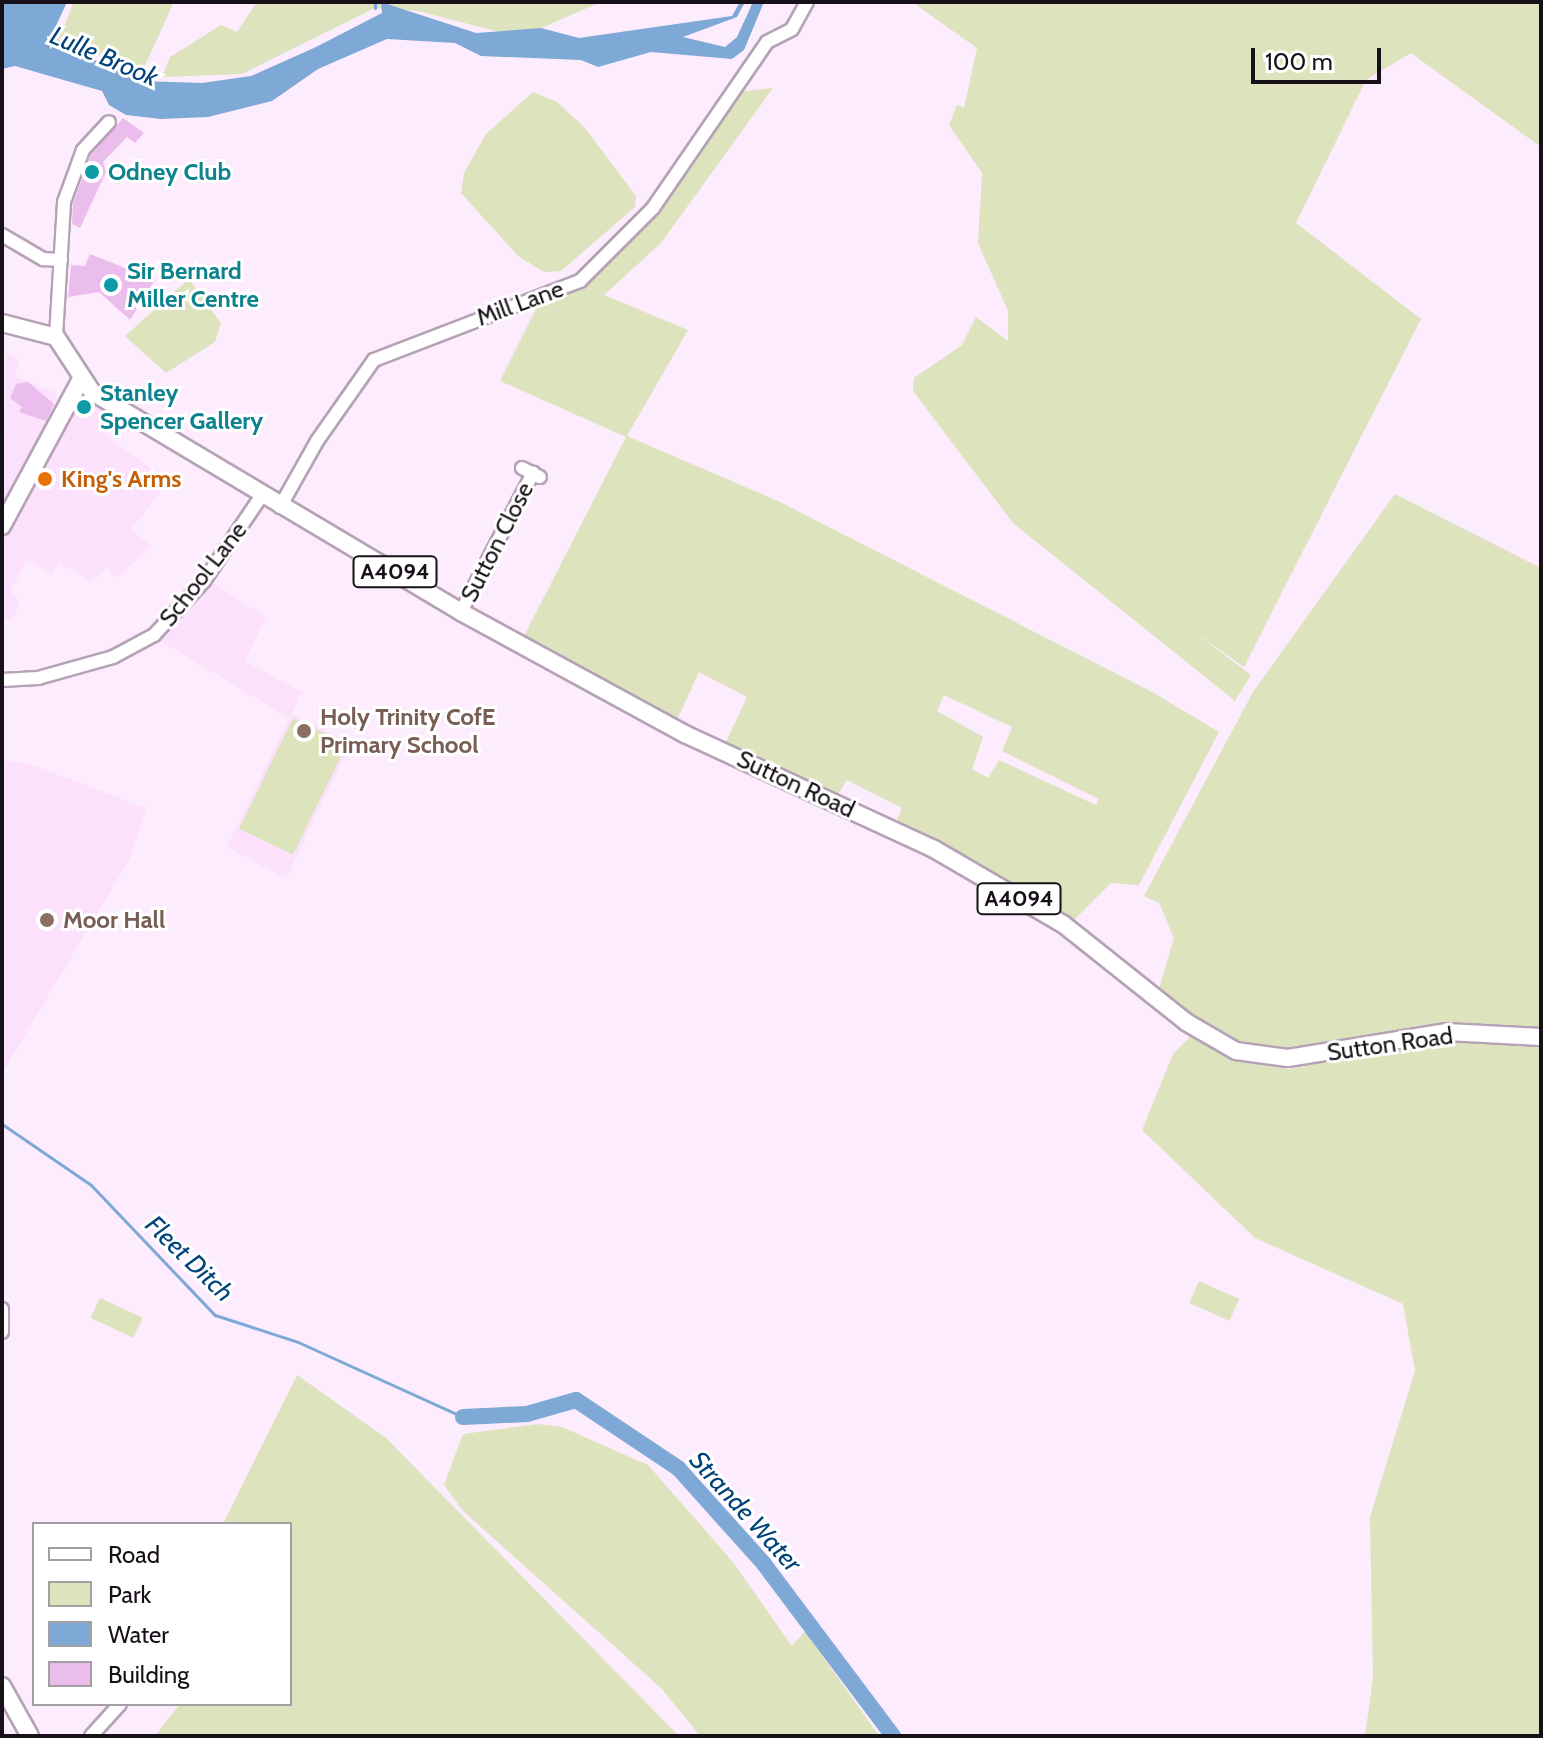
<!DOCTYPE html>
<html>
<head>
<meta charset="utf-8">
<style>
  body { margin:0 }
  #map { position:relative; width:1543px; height:1738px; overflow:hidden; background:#fdecfd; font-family:Cabin,sans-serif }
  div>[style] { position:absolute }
  .built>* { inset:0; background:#fce1fc }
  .green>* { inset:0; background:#dde3bc; transform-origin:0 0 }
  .water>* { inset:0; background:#7ea9d6 }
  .stream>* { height:3px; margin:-1.5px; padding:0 1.5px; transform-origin:1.5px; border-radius:1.5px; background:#7ea9d6 }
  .river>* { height:16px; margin:-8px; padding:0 8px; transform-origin:8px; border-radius:8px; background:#7ea9d6 }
  .building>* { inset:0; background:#ebbdec }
  .roads { filter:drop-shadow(2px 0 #b6a2b6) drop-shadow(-2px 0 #b6a2b6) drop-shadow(0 2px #b6a2b6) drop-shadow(0 -2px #b6a2b6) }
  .minor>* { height:12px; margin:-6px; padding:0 6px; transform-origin:6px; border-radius:6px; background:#fff }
  .major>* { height:16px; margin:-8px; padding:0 8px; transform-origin:8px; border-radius:8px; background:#fff }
  .dots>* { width:22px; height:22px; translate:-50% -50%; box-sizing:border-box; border:4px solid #fff; border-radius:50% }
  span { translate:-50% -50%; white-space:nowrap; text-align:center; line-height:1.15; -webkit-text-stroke:6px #fff; paint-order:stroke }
  .shield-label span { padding:2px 6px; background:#fff; border:2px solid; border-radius:6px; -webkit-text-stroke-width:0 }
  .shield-label { font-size:22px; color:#171018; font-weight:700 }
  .culture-label { font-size:24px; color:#0d838f; font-weight:700 }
  .left { translate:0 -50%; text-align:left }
  .street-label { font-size:24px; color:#171018 }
  .food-label { font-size:24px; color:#c56008; font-weight:700 }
  .education-label { font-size:24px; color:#785e54; font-weight:700 }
  .water-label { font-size:26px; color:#00437a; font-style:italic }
  .frame { position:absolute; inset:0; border:4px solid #171018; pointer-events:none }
  .legend { position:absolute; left:32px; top:1522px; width:260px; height:184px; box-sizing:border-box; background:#fff; border:2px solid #a29fa3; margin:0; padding:10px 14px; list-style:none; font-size:24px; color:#171018 }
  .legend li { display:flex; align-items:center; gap:16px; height:40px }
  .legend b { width:40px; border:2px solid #a29fa3 }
  .scale { position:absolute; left:1251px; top:48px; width:130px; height:36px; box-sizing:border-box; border:4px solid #171018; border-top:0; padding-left:10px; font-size:24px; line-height:28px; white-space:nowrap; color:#171018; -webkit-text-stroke:6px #fff; paint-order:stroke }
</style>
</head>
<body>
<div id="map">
  <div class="built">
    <i style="clip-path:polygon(6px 354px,20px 360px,14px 376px,57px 393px,43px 443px,2px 518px)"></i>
    <i style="clip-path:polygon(85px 395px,115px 413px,103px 433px,169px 482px,131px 529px,152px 546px,116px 578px,107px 568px,91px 582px,59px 563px,51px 575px,26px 559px,11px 592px,20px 604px,11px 621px,2px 617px,2px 542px,71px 410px)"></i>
    <i style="clip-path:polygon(210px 581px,266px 617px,245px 661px,302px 692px,292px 714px,351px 743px,286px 879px,227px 847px,289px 718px,159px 640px)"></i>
    <i style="clip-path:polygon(2px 760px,30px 764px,146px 808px,130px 858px,2px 1074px)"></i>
  </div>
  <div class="green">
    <i style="clip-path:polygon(74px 2px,174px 2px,142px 72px,59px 38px)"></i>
    <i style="clip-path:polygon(257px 2px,601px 2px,541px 28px,503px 33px,418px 11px,375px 8px,242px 74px,162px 77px,170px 57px,221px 25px,237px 32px)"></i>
    <i style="clip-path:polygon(912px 2px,1541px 2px,1541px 147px,1411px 53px,1366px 80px,1296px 223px,1421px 319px,1244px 667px,1192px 630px,1251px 675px,1235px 701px,1013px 523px,913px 391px,914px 378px,962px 345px,976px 317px,1008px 341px,1008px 311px,978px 243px,982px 173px,949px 125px,957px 105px,964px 108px,977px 48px)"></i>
    <i style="clip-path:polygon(evenodd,773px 88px,661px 243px,604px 295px,688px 330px,627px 436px,780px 502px,1154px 693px,1219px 732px,1139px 885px,1111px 883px,1069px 925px,896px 822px,902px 808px,847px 780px,837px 796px,725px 744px,747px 697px,699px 672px,676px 722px,522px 640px,626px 437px,500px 381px,539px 303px,594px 277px,736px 92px,773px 88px,944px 695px,1012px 727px,1002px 751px,1099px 799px,1096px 805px,999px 760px,988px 778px,972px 769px,983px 737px,937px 711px,944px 695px)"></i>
    <i style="clip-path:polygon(533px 92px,557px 102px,585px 128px,636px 196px,635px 207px,561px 271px,544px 272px,518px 256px,461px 193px,464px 173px,486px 134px)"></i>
    <i style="clip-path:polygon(189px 279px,221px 323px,215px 342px,166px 373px,125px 336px)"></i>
    <i style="clip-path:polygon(1395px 494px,1541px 568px,1541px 1736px,1365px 1736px,1373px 1678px,1370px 1517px,1415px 1371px,1403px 1304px,1255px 1238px,1142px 1130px,1173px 1054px,1193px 1034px,1252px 1063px,1290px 1069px,1408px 1043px,1486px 1042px,1499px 1029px,1445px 1025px,1289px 1052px,1222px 1037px,1158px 992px,1174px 938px,1159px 903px,1144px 896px,1253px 692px)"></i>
    <i style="left:293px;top:718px;width:60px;height:123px;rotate:26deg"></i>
    <i style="left:1199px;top:1281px;width:44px;height:24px;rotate:24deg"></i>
    <i style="left:100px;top:1298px;width:47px;height:22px;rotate:25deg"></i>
    <i style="clip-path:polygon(297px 1375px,386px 1438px,679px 1736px,155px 1736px,180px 1704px,290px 1704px,290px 1524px,223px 1524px)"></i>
    <i style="clip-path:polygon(538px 1424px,562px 1427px,648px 1465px,732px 1561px,792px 1646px,805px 1631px,879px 1736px,700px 1736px,662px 1689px,463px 1511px,444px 1485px,463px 1434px)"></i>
  </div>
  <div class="water">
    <i style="clip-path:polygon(2px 2px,67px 2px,52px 35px,74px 51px,142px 81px,202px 83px,251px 76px,316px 47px,382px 13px,381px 2px,476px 33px,541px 28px,579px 38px,732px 16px,740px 2px,745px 2px,737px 17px,683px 37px,725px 47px,737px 37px,753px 2px,764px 2px,744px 50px,732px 59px,651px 52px,598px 67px,581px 60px,481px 56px,455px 43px,387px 39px,318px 69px,272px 101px,208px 117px,161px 119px,126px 115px,109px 105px,102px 91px,15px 66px,2px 69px)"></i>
  </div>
  <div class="stream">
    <i style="left:375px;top:8px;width:6px;rotate:-90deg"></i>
    <i style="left:2px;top:1124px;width:108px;rotate:34.4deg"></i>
    <i style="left:91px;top:1185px;width:180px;rotate:46.4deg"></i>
    <i style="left:215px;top:1315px;width:87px;rotate:18deg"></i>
    <i style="left:298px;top:1342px;width:181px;rotate:24.4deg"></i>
  </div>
  <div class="river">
    <i style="left:463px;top:1417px;width:64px;rotate:-2.7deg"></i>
    <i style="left:527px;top:1414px;width:51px;rotate:-15.9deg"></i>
    <i style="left:576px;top:1400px;width:123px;rotate:33.7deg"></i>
    <i style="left:678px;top:1468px;width:129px;rotate:48.1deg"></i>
    <i style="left:764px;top:1564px;width:215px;rotate:53.1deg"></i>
  </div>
  <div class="building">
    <i style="clip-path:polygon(123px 118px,144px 133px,135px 143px,127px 137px,103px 162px,106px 172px,80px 228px,72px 224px,73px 204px,91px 155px)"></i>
    <i style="clip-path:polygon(90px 254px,155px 280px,130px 320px,99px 292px,68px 297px,71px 265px,85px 266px)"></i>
    <i style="clip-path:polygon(28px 382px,54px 404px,46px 421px,19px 412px,22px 407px,10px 398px,16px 384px)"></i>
  </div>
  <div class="roads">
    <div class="minor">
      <i style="left:2px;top:235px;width:48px;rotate:30.3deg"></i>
      <i style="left:43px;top:259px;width:18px;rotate:3deg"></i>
      <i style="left:56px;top:337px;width:135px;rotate:-86.6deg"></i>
      <i style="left:64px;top:202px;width:55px;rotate:-69.9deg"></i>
      <i style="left:83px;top:150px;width:38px;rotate:-47deg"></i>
      <i style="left:522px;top:468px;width:20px;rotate:27deg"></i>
      <i style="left:280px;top:507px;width:76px;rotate:-60.7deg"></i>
      <i style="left:317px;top:441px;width:99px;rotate:-54.9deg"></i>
      <i style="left:374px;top:360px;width:221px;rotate:-21deg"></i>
      <i style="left:580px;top:281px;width:103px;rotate:-45deg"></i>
      <i style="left:653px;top:208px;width:201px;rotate:-55.5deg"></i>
      <i style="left:767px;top:42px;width:28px;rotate:-27deg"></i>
      <i style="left:792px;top:29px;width:31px;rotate:-61deg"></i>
      <i style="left:461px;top:612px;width:157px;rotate:-62.6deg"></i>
      <i style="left:2px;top:680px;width:36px;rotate:-3deg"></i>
      <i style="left:38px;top:678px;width:78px;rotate:-15.6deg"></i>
      <i style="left:113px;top:657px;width:47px;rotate:-28.2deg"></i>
      <i style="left:154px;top:635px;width:74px;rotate:-47.2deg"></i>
      <i style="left:204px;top:581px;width:100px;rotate:-56deg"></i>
      <i style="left:2px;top:1309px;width:23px;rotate:90deg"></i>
      <i style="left:91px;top:1736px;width:43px;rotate:-47.8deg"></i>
    </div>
    <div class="major">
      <i style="left:2px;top:323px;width:56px;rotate:14.5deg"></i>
      <i style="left:56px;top:337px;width:66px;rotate:56.8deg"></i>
      <i style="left:92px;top:392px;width:430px;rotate:30.8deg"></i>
      <i style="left:461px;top:612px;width:255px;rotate:28.6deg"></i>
      <i style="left:685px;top:734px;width:274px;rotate:24.8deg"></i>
      <i style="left:934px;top:849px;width:149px;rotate:30.2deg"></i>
      <i style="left:1063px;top:924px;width:157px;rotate:38.5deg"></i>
      <i style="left:1186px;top:1022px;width:58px;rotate:30.1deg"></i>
      <i style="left:1236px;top:1051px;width:52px;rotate:7.7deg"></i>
      <i style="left:1288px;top:1058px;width:161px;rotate:-9.3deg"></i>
      <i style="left:1447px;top:1032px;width:94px;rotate:3deg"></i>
      <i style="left:2px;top:526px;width:167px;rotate:-61.7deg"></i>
      <i style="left:2px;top:1686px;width:57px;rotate:60.8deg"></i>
    </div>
  </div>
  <div class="dots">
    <i style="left:92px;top:172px;background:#0f9aa8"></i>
    <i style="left:111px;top:285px;background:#0f9aa8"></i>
    <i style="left:84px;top:407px;background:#0f9aa8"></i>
    <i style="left:45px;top:479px;background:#e8710a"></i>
    <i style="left:304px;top:731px;background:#8d6e63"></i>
    <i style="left:47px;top:920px;background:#8d6e63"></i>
  </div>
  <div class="shield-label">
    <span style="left:395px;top:572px">A4094</span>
    <span style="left:1019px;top:899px">A4094</span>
  </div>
  <div class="culture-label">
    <span class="left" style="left:108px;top:172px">Odney Club</span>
    <span class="left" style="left:127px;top:285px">Sir Bernard<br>Miller Centre</span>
    <span class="left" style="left:100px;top:407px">Stanley<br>Spencer Gallery</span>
  </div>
  <div class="street-label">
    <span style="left:520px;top:303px;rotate:-20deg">Mill Lane</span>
    <span style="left:497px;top:542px;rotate:-63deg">Sutton Close</span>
    <span style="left:203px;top:574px;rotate:-52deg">School Lane</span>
    <span style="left:796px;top:784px;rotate:25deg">Sutton Road</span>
    <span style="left:1390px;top:1044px;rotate:-8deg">Sutton Road</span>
  </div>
  <div class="food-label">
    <span class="left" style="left:61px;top:479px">King's Arms</span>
  </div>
  <div class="education-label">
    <span class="left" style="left:320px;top:731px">Holy Trinity CofE<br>Primary School</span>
    <span class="left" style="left:63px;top:920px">Moor Hall</span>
  </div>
  <div class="water-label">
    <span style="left:104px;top:57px;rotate:23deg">Lulle Brook</span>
    <span style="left:189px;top:1259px;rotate:44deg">Fleet Ditch</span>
    <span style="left:745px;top:1512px;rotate:48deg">Strande Water</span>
  </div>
  <div class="frame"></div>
  <ul class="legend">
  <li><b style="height:10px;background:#fff"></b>Road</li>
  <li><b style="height:22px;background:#dde3bc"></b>Park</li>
  <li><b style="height:22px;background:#7ea9d6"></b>Water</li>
  <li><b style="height:22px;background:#ebbdec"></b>Building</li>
  </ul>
  <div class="scale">100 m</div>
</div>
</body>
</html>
